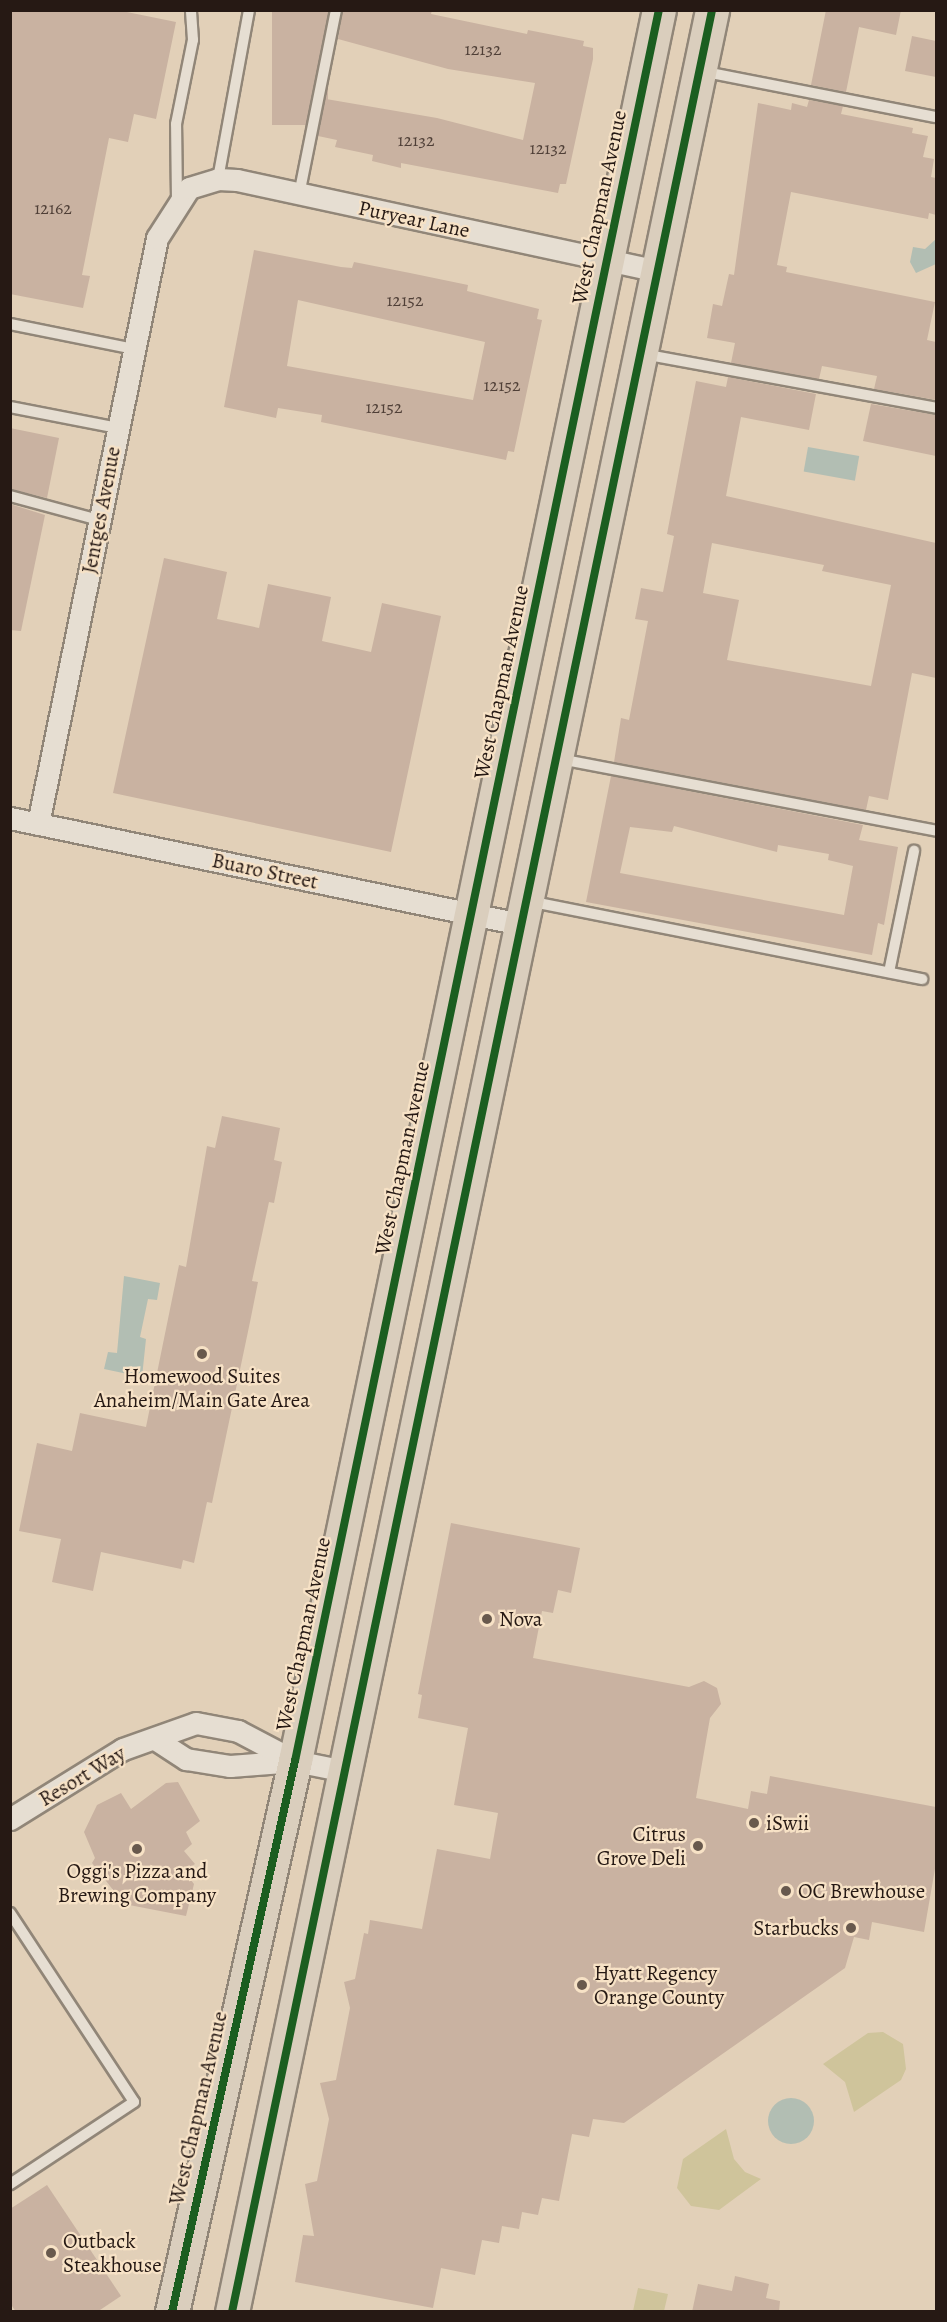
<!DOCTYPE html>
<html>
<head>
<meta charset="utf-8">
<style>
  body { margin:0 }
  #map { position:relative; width:947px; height:2322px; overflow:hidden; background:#e2d0b8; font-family:Alegreya,serif }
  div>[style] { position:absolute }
  .green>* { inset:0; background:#cfc49b }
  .water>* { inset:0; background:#b2beb3; transform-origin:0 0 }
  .round { border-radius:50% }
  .building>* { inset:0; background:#c9b2a1; transform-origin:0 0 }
  .roads { filter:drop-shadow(2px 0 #918678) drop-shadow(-2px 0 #918678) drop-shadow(0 2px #918678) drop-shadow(0 -2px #918678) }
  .service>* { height:10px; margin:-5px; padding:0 5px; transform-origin:5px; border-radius:5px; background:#e6ded2 }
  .minor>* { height:21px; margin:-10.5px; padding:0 10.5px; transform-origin:10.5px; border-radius:10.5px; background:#e6ded2 }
  .primary>* { height:33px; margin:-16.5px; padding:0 16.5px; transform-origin:16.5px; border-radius:16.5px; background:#dacebd }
  .cycleway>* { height:8px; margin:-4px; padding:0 4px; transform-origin:4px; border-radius:4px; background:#1b5e20 }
  .dots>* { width:16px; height:16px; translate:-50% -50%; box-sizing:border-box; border:3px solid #f7e2c6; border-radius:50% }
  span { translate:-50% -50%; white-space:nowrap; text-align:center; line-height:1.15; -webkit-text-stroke:4.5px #f7e2c6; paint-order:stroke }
  .number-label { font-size:18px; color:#4f3f37 }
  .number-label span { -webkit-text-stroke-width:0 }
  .street-label { font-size:21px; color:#261914 }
  .poi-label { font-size:21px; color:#261914 }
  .left { translate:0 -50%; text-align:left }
  .right { translate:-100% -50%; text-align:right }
  .frame { position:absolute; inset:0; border:12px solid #261914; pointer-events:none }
</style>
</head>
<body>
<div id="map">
  <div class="green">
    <i style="clip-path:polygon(883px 2032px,903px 2044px,906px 2069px,901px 2080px,854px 2112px,845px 2082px,823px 2064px,868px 2033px)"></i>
    <i style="clip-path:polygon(726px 2129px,734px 2159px,745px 2172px,761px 2179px,719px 2210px,691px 2206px,677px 2188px,683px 2159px)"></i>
    <i style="clip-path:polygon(638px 2288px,668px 2294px,664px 2311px,633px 2311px)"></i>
  </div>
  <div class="water">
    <i style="clip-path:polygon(936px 239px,936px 264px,916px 273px,910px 262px,913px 247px,925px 249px)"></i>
    <i style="left:808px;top:447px;width:52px;height:25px;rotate:10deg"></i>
    <i style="clip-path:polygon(124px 1276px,160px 1283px,157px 1300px,148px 1299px,140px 1337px,146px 1339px,142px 1377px,104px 1369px,108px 1352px,117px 1353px)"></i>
    <i class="round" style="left:768px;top:2098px;width:46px;height:46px"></i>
  </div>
  <div class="building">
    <i style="clip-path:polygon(10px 10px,117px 10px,176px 22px,156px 119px,134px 114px,128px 142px,109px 138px,82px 275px,90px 276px,83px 308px,10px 294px)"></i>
    <i style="left:272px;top:10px;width:56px;height:115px"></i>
    <i style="clip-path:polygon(343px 10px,432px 10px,431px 14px,527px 34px,528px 30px,584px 41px,583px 46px,593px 48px,593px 59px,566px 184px,560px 184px,558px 193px,401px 163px,401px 168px,372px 161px,373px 155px,335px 147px,337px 140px,318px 136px,326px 99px,437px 118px,523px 140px,535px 83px,448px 69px,338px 39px)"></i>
    <i style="clip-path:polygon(826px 10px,901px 10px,896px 35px,859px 27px,846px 92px,811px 85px)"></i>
    <i style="clip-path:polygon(912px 36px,936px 41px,936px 77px,905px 71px)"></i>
    <i style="clip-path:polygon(809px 100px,843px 106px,841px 114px,913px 128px,912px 133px,928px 136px,923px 157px,934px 159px,931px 177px,936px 178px,936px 215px,929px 213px,928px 219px,791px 192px,777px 265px,787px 267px,786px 272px,935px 302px,927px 340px,936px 342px,936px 400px,874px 389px,877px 376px,822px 366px,819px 379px,731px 363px,735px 343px,707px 338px,713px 304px,722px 306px,729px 274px,734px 275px,758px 103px,791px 110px,792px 103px,807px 107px)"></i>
    <i style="clip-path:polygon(evenodd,254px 250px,341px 267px,352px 268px,354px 262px,410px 273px,468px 285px,467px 291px,539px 309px,537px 319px,542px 320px,514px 452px,508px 451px,506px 460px,321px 422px,322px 415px,278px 408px,276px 418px,224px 407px,254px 250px,298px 300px,485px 342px,473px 400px,287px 366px,298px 300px)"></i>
    <i style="clip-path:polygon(evenodd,728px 377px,816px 394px,809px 430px,741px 417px,726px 496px,936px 543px,936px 678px,912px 673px,888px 800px,869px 796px,866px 810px,614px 762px,621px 718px,629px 720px,648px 621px,635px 619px,641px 588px,663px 592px,674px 536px,667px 534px,696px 381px,726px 387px,728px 377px,712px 543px,824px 565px,822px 571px,891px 585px,871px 686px,727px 660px,739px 600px,703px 593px,712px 543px)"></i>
    <i style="clip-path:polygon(871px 404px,936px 415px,936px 456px,863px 441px)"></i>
    <i style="clip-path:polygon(10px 428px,59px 438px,47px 498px,10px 489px)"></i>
    <i style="clip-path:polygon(10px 504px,45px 515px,21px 631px,10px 630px)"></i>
    <i style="clip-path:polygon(164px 558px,227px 572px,217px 619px,259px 628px,268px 584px,331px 597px,322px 641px,371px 652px,382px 603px,441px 616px,391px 852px,113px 793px)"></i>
    <i style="clip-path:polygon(evenodd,611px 776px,863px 825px,859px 840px,898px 847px,884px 925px,878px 923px,872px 955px,586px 902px,611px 776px,674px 826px,777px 852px,778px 845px,829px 854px,828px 860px,853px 866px,844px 915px,620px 873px,630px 827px,672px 832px,674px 826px)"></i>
    <i style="clip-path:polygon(222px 1116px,280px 1128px,274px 1160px,282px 1162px,274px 1203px,269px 1202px,252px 1281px,258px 1282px,250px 1322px,212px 1503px,207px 1502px,194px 1563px,183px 1560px,181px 1569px,101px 1552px,93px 1591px,52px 1582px,61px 1539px,19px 1531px,37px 1443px,72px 1451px,80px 1413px,146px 1427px,179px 1265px,186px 1267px,207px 1146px,215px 1148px)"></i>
    <i style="clip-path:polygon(451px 1523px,580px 1548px,571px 1593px,558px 1590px,553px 1613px,542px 1611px,533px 1658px,689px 1687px,704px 1681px,717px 1688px,721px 1704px,710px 1718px,696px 1798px,748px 1809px,751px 1791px,767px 1794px,770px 1776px,936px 1807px,936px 1863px,924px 1932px,872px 1922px,869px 1940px,854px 1937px,845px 1968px,624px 2123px,593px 2119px,589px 2137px,572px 2134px,559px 2201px,542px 2198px,538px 2215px,522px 2212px,519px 2229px,502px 2226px,499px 2243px,482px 2240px,475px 2275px,441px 2268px,433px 2308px,295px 2282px,303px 2235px,314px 2236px,305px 2184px,317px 2181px,329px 2119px,320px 2083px,336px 2080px,350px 2008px,344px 1982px,355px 1979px,364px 1933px,368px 1934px,370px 1920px,422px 1929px,437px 1849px,490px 1859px,498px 1813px,454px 1805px,468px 1728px,418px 1718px,422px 1695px,418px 1694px)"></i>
    <i style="clip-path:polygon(178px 1782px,200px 1821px,186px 1832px,192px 1844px,184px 1851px,195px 1864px,184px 1871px,194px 1884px,186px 1916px,124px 1904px,92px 1863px,95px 1858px,84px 1832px,97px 1805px,121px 1793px,131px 1809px,166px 1783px)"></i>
    <i style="clip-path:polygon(47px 2185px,121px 2296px,97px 2312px,16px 2312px,10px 2303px,10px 2209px)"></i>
    <i style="clip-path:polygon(735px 2276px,769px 2284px,766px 2298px,780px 2301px,779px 2312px,692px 2312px,698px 2284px,732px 2291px)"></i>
  </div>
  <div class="roads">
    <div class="service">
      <i style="left:701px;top:71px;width:239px;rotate:11.1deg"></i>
      <i style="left:218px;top:179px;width:172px;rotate:-79.6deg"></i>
      <i style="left:299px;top:195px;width:189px;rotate:-78.7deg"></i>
      <i style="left:177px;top:201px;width:77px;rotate:-90.7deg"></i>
      <i style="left:176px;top:124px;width:86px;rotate:-78.6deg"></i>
      <i style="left:193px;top:40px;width:30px;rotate:-94deg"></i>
      <i style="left:10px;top:324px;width:126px;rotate:11.4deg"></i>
      <i style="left:643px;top:354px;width:298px;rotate:10.4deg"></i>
      <i style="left:10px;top:407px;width:110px;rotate:11deg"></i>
      <i style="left:10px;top:496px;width:92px;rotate:15.1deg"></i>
      <i style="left:560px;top:759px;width:383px;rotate:10.8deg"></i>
      <i style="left:528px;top:901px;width:402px;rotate:11.2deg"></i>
      <i style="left:889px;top:972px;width:124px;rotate:-78.3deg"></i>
      <i style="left:10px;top:1913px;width:226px;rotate:56.7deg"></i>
      <i style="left:134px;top:2102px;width:149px;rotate:146.5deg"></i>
    </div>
    <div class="minor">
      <i style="left:10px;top:818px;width:521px;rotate:11.74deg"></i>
      <i style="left:38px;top:824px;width:598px;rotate:-78.52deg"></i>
      <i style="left:157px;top:238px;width:59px;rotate:-57.4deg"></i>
      <i style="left:189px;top:188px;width:30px;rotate:-17deg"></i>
      <i style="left:218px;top:179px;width:19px;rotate:3deg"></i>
      <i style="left:237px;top:180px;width:430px;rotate:12.2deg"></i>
      <i style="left:155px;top:1739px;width:37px;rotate:33deg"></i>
      <i style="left:186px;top:1759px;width:45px;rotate:9deg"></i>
      <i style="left:230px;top:1766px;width:65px;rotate:-4.4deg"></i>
      <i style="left:295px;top:1761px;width:51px;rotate:11.3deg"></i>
      <i style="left:10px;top:1819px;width:133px;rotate:-31.8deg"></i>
      <i style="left:123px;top:1749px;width:77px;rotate:-19.6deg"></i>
      <i style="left:196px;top:1723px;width:43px;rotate:10.8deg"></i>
      <i style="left:238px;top:1731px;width:64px;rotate:27.8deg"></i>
    </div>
    <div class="primary">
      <i style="left:172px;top:2312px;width:565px;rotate:-77.42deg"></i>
      <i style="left:295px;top:1761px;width:1788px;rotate:-78.26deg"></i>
      <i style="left:232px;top:2312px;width:2352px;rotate:-78.22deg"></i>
    </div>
  </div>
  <div class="cycleway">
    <i style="left:172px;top:2312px;width:565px;rotate:-77.42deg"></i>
    <i style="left:295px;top:1761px;width:1788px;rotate:-78.26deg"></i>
    <i style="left:232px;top:2312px;width:2352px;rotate:-78.22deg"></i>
  </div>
  <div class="dots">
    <i style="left:202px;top:1354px;background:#68594d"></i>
    <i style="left:487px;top:1619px;background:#68594d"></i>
    <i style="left:754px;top:1823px;background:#68594d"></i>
    <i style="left:698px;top:1846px;background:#68594d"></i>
    <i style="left:137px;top:1849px;background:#68594d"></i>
    <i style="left:786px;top:1891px;background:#68594d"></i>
    <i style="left:851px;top:1928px;background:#68594d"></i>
    <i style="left:582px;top:1985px;background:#68594d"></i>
    <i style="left:51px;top:2253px;background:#68594d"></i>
  </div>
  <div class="number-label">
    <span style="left:483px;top:49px">12132</span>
    <span style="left:416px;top:140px">12132</span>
    <span style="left:548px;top:148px">12132</span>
    <span style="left:53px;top:208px">12162</span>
    <span style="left:405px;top:300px">12152</span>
    <span style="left:502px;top:385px">12152</span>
    <span style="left:384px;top:407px">12152</span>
  </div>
  <div class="street-label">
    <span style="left:599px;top:207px;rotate:-78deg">West Chapman Avenue</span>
    <span style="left:414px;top:219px;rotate:12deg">Puryear Lane</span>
    <span style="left:101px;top:510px;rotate:-79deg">Jentges Avenue</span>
    <span style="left:501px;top:682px;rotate:-78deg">West Chapman Avenue</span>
    <span style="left:265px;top:871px;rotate:12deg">Buaro Street</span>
    <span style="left:402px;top:1158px;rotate:-78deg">West Chapman Avenue</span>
    <span style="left:303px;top:1634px;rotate:-78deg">West Chapman Avenue</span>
    <span style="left:82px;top:1776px;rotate:-31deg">Resort Way</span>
    <span style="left:198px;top:2108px;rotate:-77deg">West Chapman Avenue</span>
  </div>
  <div class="poi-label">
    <span style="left:202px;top:1388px">Homewood Suites<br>Anaheim/Main Gate Area</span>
    <span class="left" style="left:499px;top:1619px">Nova</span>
    <span class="left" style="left:766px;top:1823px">iSwii</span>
    <span class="right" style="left:686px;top:1846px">Citrus<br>Grove Deli</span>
    <span style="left:137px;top:1883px">Oggi's Pizza and<br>Brewing Company</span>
    <span class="left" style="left:798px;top:1891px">OC Brewhouse</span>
    <span class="right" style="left:839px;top:1928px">Starbucks</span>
    <span class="left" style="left:594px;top:1985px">Hyatt Regency<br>Orange County</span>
    <span class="left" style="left:63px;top:2253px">Outback<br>Steakhouse</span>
  </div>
  <div class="frame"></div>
</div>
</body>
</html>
